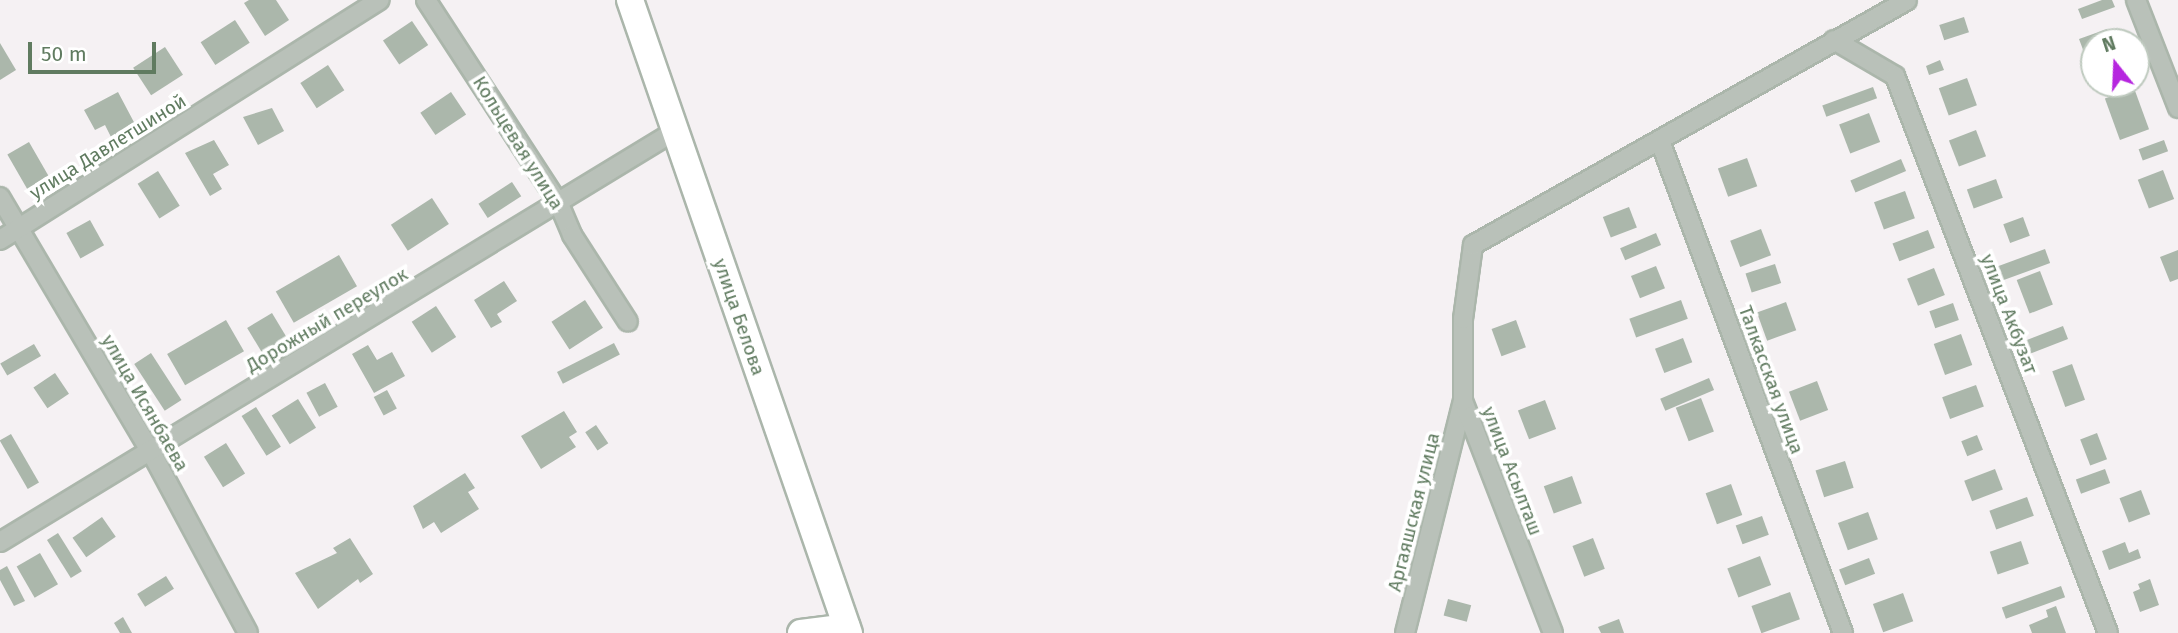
<!DOCTYPE html>
<html>
<head>
<meta charset="utf-8">
<style>
  body { margin:0 }
  #map { position:relative; width:2178px; height:633px; overflow:hidden; background:#f5f1f3; font-family:"Fira Sans",sans-serif }
  div>[style] { position:absolute }
  .building>* { inset:0; background:#abb7ab; transform-origin:0 0 }
  .roads { filter:drop-shadow(2px 0 #abb6ab) drop-shadow(-2px 0 #abb6ab) drop-shadow(0 2px #abb6ab) drop-shadow(0 -2px #abb6ab) }
  .minor>* { height:18px; margin:-9px; padding:0 9px; transform-origin:9px; border-radius:9px; background:#b9c1b9 }
  .secondary>* { height:26px; margin:-13px; padding:0 13px; transform-origin:13px; border-radius:13px; background:#fff }
  span { translate:-50% -50%; white-space:nowrap; text-align:center; line-height:1.15; -webkit-text-stroke:7px #fff; paint-order:stroke }
  .street-label { font-size:19px; color:#607b60 }
  .north { position:absolute; left:2080px; top:28px; width:70px; height:70px; box-sizing:border-box; background:#fff; border:2px solid #bfcabf; border-radius:50%; rotate:342deg; font-size:19px; font-weight:700; line-height:28px; text-align:center; color:#607b60 }
  .north::after { content:''; display:block; margin:auto; width:24px; height:32px; background:#b626df; clip-path:polygon(50% 0,100% 100%,50% 72%,0 100%) }
  .scale { position:absolute; left:28px; top:42px; width:128px; height:32px; box-sizing:border-box; border:4px solid #607b60; border-top:0; padding-left:9px; font-size:21px; line-height:24px; white-space:nowrap; color:#607b60; -webkit-text-stroke:5px #fff; paint-order:stroke }
</style>
</head>
<body>
<div id="map">
  <div class="building">
    <i style="clip-path:polygon(249px 0,276px 0,289px 20px,265px 36px,244px 3px)"></i>
    <i style="clip-path:polygon(2102px 0,2112px 0,2115px 7px,2082px 19px,2078px 9px)"></i>
    <i style="left:1964px;top:17px;width:16px;height:26px;rotate:72deg"></i>
    <i style="left:235px;top:20px;width:27px;height:41px;rotate:57deg"></i>
    <i style="left:412px;top:21px;width:29px;height:35px;rotate:56deg"></i>
    <i style="clip-path:polygon(2107px 29px,2112px 42px,2094px 42px,2094px 60px,2088px 63px,2079px 39px)"></i>
    <i style="clip-path:polygon(0 43px,16px 70px,0 80px)"></i>
    <i style="left:165px;top:47px;width:33px;height:38px;rotate:57deg"></i>
    <i style="clip-path:polygon(1940px 60px,1944px 70px,1929px 75px,1926px 66px)"></i>
    <i style="left:328px;top:65px;width:30px;height:33px;rotate:57deg"></i>
    <i style="left:1967px;top:78px;width:29px;height:30px;rotate:70deg"></i>
    <i style="left:1873px;top:87px;width:12px;height:54px;rotate:70deg"></i>
    <i style="left:2134px;top:88px;width:44px;height:31px;rotate:70deg"></i>
    <i style="clip-path:polygon(118px 92px,136px 126px,112px 139px,105px 125px,95px 130px,84px 110px)"></i>
    <i style="left:451px;top:92px;width:27px;height:37px;rotate:56deg"></i>
    <i style="clip-path:polygon(272px 108px,284px 131px,258px 145px,243px 117px)"></i>
    <i style="left:1869px;top:113px;width:31px;height:32px;rotate:69deg"></i>
    <i style="left:1976px;top:130px;width:28px;height:29px;rotate:69deg"></i>
    <i style="clip-path:polygon(214px 140px,229px 165px,213px 174px,222px 189px,210px 196px,185px 153px)"></i>
    <i style="left:2164px;top:140px;width:12px;height:27px;rotate:70deg"></i>
    <i style="left:29px;top:142px;width:40px;height:25px;rotate:60deg"></i>
    <i style="left:1747px;top:158px;width:30px;height:31px;rotate:70deg"></i>
    <i style="left:1901px;top:159px;width:13px;height:55px;rotate:67deg"></i>
    <i style="left:2163px;top:170px;width:31px;height:27px;rotate:69deg"></i>
    <i style="left:158px;top:171px;width:41px;height:24px;rotate:58deg"></i>
    <i style="left:1996px;top:179px;width:20px;height:31px;rotate:70deg"></i>
    <i style="left:512px;top:182px;width:17px;height:40px;rotate:57deg"></i>
    <i style="left:1905px;top:191px;width:29px;height:33px;rotate:70deg"></i>
    <i style="left:432px;top:198px;width:31px;height:49px;rotate:57deg"></i>
    <i style="left:1629px;top:207px;width:22px;height:28px;rotate:69deg"></i>
    <i style="left:2023px;top:217px;width:20px;height:21px;rotate:70deg"></i>
    <i style="left:90px;top:220px;width:29px;height:27px;rotate:61deg"></i>
    <i style="left:1761px;top:229px;width:28px;height:33px;rotate:69deg"></i>
    <i style="left:1928px;top:230px;width:19px;height:38px;rotate:69deg"></i>
    <i style="left:1656px;top:233px;width:13px;height:39px;rotate:67deg"></i>
    <i style="left:2045px;top:249px;width:15px;height:53px;rotate:70deg"></i>
    <i style="clip-path:polygon(2178px 250px,2178px 279px,2170px 282px,2160px 257px)"></i>
    <i style="left:339px;top:255px;width:36px;height:73px;rotate:60deg"></i>
    <i style="left:1775px;top:264px;width:20px;height:31px;rotate:72deg"></i>
    <i style="left:1656px;top:266px;width:24px;height:27px;rotate:68deg"></i>
    <i style="left:1934px;top:268px;width:29px;height:29px;rotate:68deg"></i>
    <i style="left:2040px;top:271px;width:36px;height:25px;rotate:69deg"></i>
    <i style="clip-path:polygon(504px 281px,517px 301px,497px 314px,502px 322px,491px 328px,474px 300px)"></i>
    <i style="left:585px;top:300px;width:33px;height:40px;rotate:57deg"></i>
    <i style="left:1681px;top:300px;width:20px;height:55px;rotate:70deg"></i>
    <i style="left:1786px;top:302px;width:30px;height:31px;rotate:70deg"></i>
    <i style="left:1953px;top:303px;width:18px;height:25px;rotate:71deg"></i>
    <i style="left:436px;top:306px;width:37px;height:29px;rotate:57deg"></i>
    <i style="left:272px;top:313px;width:29px;height:29px;rotate:59deg"></i>
    <i style="left:226px;top:320px;width:36px;height:68px;rotate:60deg"></i>
    <i style="left:1516px;top:320px;width:29px;height:26px;rotate:70deg"></i>
    <i style="left:2063px;top:326px;width:14px;height:43px;rotate:69deg"></i>
    <i style="left:1961px;top:334px;width:33px;height:29px;rotate:70deg"></i>
    <i style="left:1683px;top:338px;width:26px;height:30px;rotate:69deg"></i>
    <i style="left:614px;top:343px;width:13px;height:64px;rotate:63deg"></i>
    <i style="left:34px;top:344px;width:14px;height:39px;rotate:60deg"></i>
    <i style="clip-path:polygon(368px 345px,377px 360px,392px 352px,405px 376px,374px 393px,352px 354px)"></i>
    <i style="left:151px;top:353px;width:56px;height:20px;rotate:57deg"></i>
    <i style="left:2072px;top:364px;width:38px;height:21px;rotate:70deg"></i>
    <i style="left:55px;top:373px;width:25px;height:26px;rotate:56deg"></i>
    <i style="left:1709px;top:378px;width:13px;height:53px;rotate:67deg"></i>
    <i style="left:1817px;top:381px;width:31px;height:30px;rotate:69deg"></i>
    <i style="left:325px;top:383px;width:27px;height:21px;rotate:62deg"></i>
    <i style="left:1976px;top:385px;width:23px;height:36px;rotate:70deg"></i>
    <i style="left:387px;top:390px;width:21px;height:15px;rotate:62deg"></i>
    <i style="left:1701px;top:398px;width:36px;height:27px;rotate:69deg"></i>
    <i style="left:298px;top:399px;width:34px;height:31px;rotate:58deg"></i>
    <i style="left:1545px;top:400px;width:31px;height:29px;rotate:69deg"></i>
    <i style="left:256px;top:407px;width:47px;height:17px;rotate:58deg"></i>
    <i style="clip-path:polygon(564px 411px,577px 432px,569px 437px,576px 447px,541px 469px,521px 436px)"></i>
    <i style="left:596px;top:425px;width:22px;height:13px;rotate:56deg"></i>
    <i style="left:2097px;top:433px;width:28px;height:18px;rotate:69deg"></i>
    <i style="left:11px;top:434px;width:56px;height:13px;rotate:60deg"></i>
    <i style="left:1977px;top:435px;width:16px;height:17px;rotate:68deg"></i>
    <i style="left:226px;top:443px;width:36px;height:26px;rotate:58deg"></i>
    <i style="left:1845px;top:461px;width:28px;height:31px;rotate:72deg"></i>
    <i style="left:1995px;top:469px;width:22px;height:33px;rotate:69deg"></i>
    <i style="left:2105px;top:469px;width:15px;height:31px;rotate:70deg"></i>
    <i style="clip-path:polygon(465px 473px,475px 488px,468px 492px,479px 509px,441px 533px,434px 522px,423px 529px,413px 506px)"></i>
    <i style="left:1572px;top:476px;width:29px;height:30px;rotate:70deg"></i>
    <i style="left:1731px;top:484px;width:33px;height:27px;rotate:70deg"></i>
    <i style="left:2141px;top:490px;width:26px;height:23px;rotate:69deg"></i>
    <i style="left:2027px;top:497px;width:20px;height:40px;rotate:70deg"></i>
    <i style="left:1868px;top:512px;width:29px;height:32px;rotate:70deg"></i>
    <i style="left:1762px;top:516px;width:20px;height:28px;rotate:70deg"></i>
    <i style="left:102px;top:517px;width:24px;height:36px;rotate:55deg"></i>
    <i style="left:58px;top:533px;width:45px;height:13px;rotate:58deg"></i>
    <i style="clip-path:polygon(350px 538px,373px 574px,360px 583px,358px 579px,318px 609px,295px 573px,337px 553px,333px 548px)"></i>
    <i style="left:1593px;top:538px;width:33px;height:22px;rotate:69deg"></i>
    <i style="left:2021px;top:541px;width:24px;height:33px;rotate:71deg"></i>
    <i style="clip-path:polygon(2125px 542px,2129px 553px,2138px 549px,2141px 558px,2109px 570px,2102px 551px)"></i>
    <i style="left:40px;top:553px;width:36px;height:27px;rotate:60deg"></i>
    <i style="left:1760px;top:556px;width:31px;height:35px;rotate:69deg"></i>
    <i style="left:1869px;top:558px;width:17px;height:32px;rotate:69deg"></i>
    <i style="clip-path:polygon(7px 566px,25px 601px,14px 606px,0 580px,0 570px)"></i>
    <i style="left:166px;top:576px;width:15px;height:34px;rotate:58deg"></i>
    <i style="clip-path:polygon(2150px 579px,2159px 605px,2140px 612px,2133px 592px,2140px 589px,2138px 584px)"></i>
    <i style="left:2061px;top:586px;width:12px;height:63px;rotate:70deg"></i>
    <i style="left:1790px;top:592px;width:29px;height:41px;rotate:70deg"></i>
    <i style="left:1903px;top:593px;width:30px;height:32px;rotate:70deg"></i>
    <i style="left:1448px;top:599px;width:24px;height:17px;rotate:15deg"></i>
    <i style="clip-path:polygon(2056px 606px,2066px 633px,2032px 633px,2029px 625px,2048px 617px,2046px 610px)"></i>
    <i style="clip-path:polygon(123px 617px,132px 633px,120px 633px,114px 623px)"></i>
    <i style="clip-path:polygon(1619px 619px,1624px 633px,1601px 633px,1598px 627px)"></i>
  </div>
  <div class="roads">
    <div class="minor">
      <i style="left:426px;top:0;width:244px;rotate:56.9deg"></i>
      <i style="left:559px;top:204px;width:34px;rotate:67deg"></i>
      <i style="left:572px;top:235px;width:103px;rotate:57.2deg"></i>
      <i style="left:2136px;top:0;width:116px;rotate:68.7deg"></i>
      <i style="left:1834px;top:40px;width:71px;rotate:30.5deg"></i>
      <i style="left:1895px;top:76px;width:596px;rotate:69.07deg"></i>
      <i style="left:1660px;top:141px;width:525px;rotate:69.6deg"></i>
      <i style="left:0;top:197px;width:296px;rotate:59.4deg"></i>
      <i style="left:151px;top:452px;width:205px;rotate:61.8deg"></i>
      <i style="left:0;top:240px;width:449px;rotate:-32.3deg"></i>
      <i style="left:0;top:542px;width:790px;rotate:-31.34deg"></i>
      <i style="left:1405px;top:633px;width:239px;rotate:-76deg"></i>
      <i style="left:1553px;top:633px;width:249px;rotate:-111.2deg"></i>
      <i style="left:1463px;top:401px;width:82px;rotate:-90deg"></i>
      <i style="left:1463px;top:319px;width:75px;rotate:-82.3deg"></i>
      <i style="left:1473px;top:245px;width:498px;rotate:-29.4deg"></i>
    </div>
    <div class="secondary">
      <i style="left:630px;top:0;width:670px;rotate:70.92deg"></i>
      <i style="left:801px;top:633px;width:46px;rotate:-7.4deg"></i>
    </div>
  </div>
  <div class="street-label">
    <span style="left:518px;top:143px;rotate:58deg">Кольцевая улица</span>
    <span style="left:108px;top:147px;rotate:-32deg">улица Давлетшиной</span>
    <span style="left:2009px;top:314px;rotate:69deg">улица Акбузат</span>
    <span style="left:739px;top:317px;rotate:71deg">улица Белова</span>
    <span style="left:327px;top:320px;rotate:-31deg">Дорожный переулок</span>
    <span style="left:1771px;top:380px;rotate:70deg">Талкасская улица</span>
    <span style="left:145px;top:403px;rotate:60deg">улица Исянбаева</span>
    <span style="left:1512px;top:471px;rotate:69deg">улица Асылташ</span>
    <span style="left:1414px;top:512px;rotate:-76deg">Аргаяшская улица</span>
  </div>
  <div class="north">N</div>
  <div class="scale">50 m</div>
</div>
</body>
</html>
